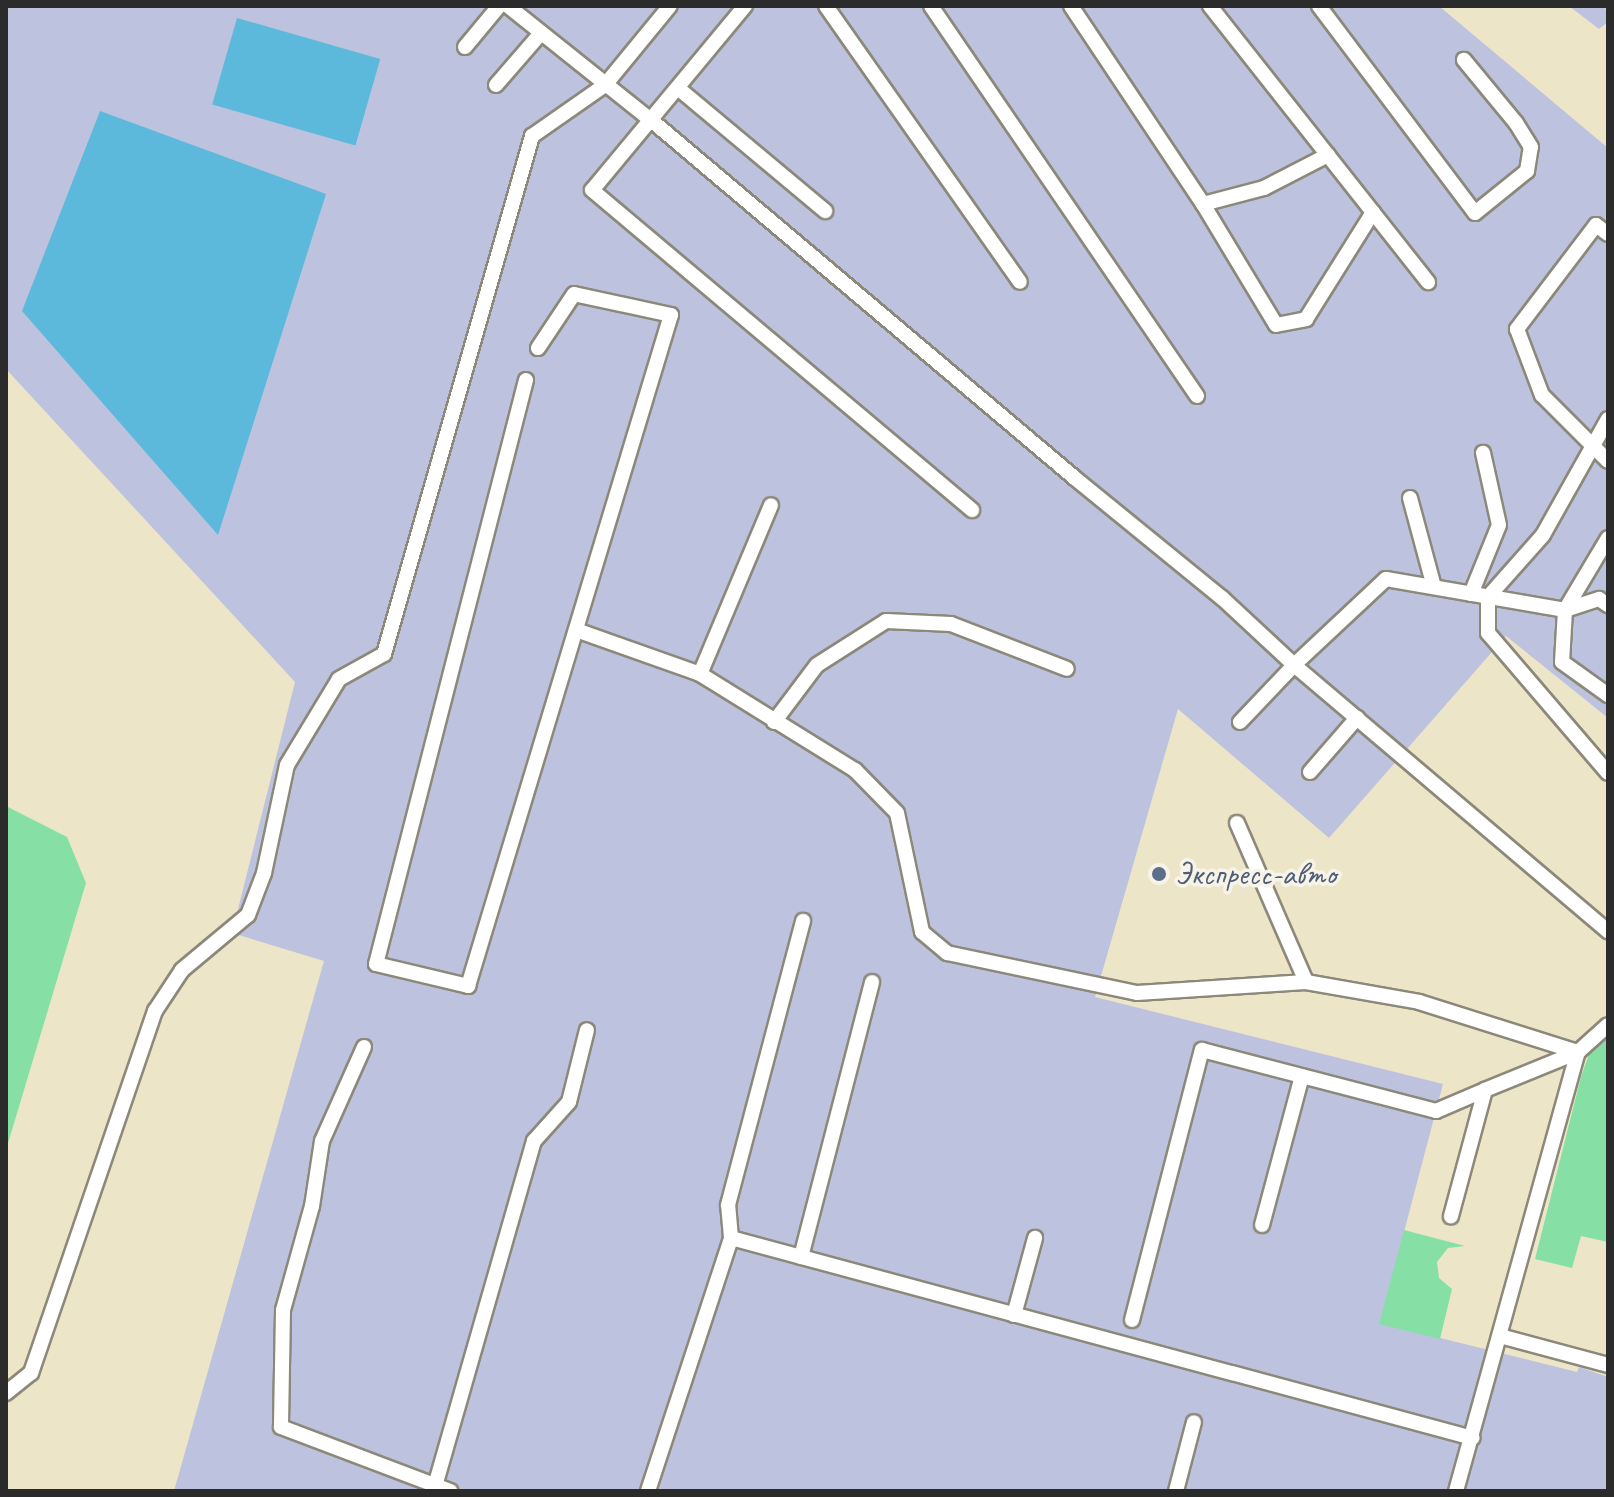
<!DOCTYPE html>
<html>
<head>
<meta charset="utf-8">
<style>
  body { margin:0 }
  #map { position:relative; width:1614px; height:1497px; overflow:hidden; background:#ede5c8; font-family:Caveat,sans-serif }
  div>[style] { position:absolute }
  .industrial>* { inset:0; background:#bdc3de }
  .green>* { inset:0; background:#86e0a6 }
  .water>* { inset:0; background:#5db9db; transform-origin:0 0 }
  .roads { filter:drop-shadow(2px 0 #8c887a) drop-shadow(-2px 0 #8c887a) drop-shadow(0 2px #8c887a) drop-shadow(0 -2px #8c887a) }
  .service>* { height:14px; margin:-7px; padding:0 7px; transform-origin:7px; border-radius:7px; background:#fff }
  .dots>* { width:22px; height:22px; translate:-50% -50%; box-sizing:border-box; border:4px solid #f7f3e8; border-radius:50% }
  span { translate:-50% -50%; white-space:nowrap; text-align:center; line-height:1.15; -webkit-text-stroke:7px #f7f3e8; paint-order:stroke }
  .service-label { font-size:32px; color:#4e5e75 }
  .left { translate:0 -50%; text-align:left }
  .frame { position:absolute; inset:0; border:8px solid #2b2b2b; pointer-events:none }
</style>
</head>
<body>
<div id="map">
  <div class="industrial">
    <i style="clip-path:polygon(6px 6px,1439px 6px,1608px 148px,1608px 718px,1506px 636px,1329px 838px,1178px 709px,1095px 997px,1443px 1084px,1380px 1323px,1577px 1372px,1579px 1367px,1608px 1377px,1608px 1491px,174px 1491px,324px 961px,232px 933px,295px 682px,6px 369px)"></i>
    <i style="clip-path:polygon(1569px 6px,1605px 6px,1608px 22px,1599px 29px)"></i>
  </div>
  <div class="green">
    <i style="clip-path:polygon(6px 806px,67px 837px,86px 883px,6px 1150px)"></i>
    <i style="clip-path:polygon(1608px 1030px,1608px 1242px,1581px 1236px,1572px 1268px,1535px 1259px,1581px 1077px,1590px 1051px)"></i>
    <i style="clip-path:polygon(1404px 1230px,1465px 1246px,1448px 1248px,1437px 1262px,1439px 1278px,1452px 1289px,1440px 1339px,1379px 1324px)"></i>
  </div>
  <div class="water">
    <i style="left:237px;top:18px;width:149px;height:90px;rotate:16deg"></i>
    <i style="clip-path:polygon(100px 111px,326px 194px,218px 535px,22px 311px)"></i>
  </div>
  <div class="roads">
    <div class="service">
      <i style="left:508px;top:6px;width:183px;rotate:38.6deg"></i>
      <i style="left:651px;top:120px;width:556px;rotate:40.19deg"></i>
      <i style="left:1076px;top:479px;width:188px;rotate:39.2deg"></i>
      <i style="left:1222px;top:598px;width:98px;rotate:42.9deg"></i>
      <i style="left:1294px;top:665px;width:412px;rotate:40.3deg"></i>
      <i style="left:745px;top:6px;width:239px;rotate:129.7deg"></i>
      <i style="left:592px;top:190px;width:497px;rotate:40.1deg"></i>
      <i style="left:826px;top:6px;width:337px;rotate:54.9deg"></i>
      <i style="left:931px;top:6px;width:472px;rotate:55.7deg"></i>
      <i style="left:1071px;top:6px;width:238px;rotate:56.3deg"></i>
      <i style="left:1203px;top:204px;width:141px;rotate:58.9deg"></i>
      <i style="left:1276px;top:325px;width:31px;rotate:-11deg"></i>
      <i style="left:1306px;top:319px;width:126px;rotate:-57.9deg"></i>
      <i style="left:1210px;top:6px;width:352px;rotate:51.7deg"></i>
      <i style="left:1319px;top:6px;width:259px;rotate:53deg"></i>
      <i style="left:1475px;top:213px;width:67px;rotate:-38.9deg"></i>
      <i style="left:1527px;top:171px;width:24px;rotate:-81deg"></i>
      <i style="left:1531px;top:147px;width:28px;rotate:-122deg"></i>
      <i style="left:1516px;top:123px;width:82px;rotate:-129.5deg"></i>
      <i style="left:465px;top:47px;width:53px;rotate:-50.3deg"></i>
      <i style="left:496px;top:85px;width:69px;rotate:-49.1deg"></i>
      <i style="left:678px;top:88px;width:192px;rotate:39.9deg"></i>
      <i style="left:1203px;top:204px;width:63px;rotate:-14.7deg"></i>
      <i style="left:1264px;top:188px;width:72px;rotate:-27.3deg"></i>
      <i style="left:1608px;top:234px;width:15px;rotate:-143deg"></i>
      <i style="left:1596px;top:225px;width:131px;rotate:127.2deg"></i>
      <i style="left:1517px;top:329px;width:71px;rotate:69.3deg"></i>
      <i style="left:1542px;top:395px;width:93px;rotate:45deg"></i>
      <i style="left:526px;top:380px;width:603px;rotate:104.4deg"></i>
      <i style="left:376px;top:964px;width:95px;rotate:13.4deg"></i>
      <i style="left:468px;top:986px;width:701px;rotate:-73.17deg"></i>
      <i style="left:671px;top:315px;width:99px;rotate:-167.8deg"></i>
      <i style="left:574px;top:294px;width:65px;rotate:123.7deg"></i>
      <i style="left:1608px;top:419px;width:133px;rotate:119.3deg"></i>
      <i style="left:1543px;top:535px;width:83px;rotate:131.6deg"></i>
      <i style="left:1488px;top:597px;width:36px;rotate:90deg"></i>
      <i style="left:1488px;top:633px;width:184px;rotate:49.4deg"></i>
      <i style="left:1410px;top:498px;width:92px;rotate:74.9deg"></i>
      <i style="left:1608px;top:538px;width:84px;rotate:120.8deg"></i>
      <i style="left:1565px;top:610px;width:52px;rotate:93.3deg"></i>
      <i style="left:1562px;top:662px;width:57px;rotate:35.7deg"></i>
      <i style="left:1471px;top:594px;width:74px;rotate:-67.9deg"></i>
      <i style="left:1499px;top:525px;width:74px;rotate:-102.5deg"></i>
      <i style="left:576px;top:630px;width:132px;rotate:19.5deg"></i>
      <i style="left:700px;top:674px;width:182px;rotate:31.8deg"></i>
      <i style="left:855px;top:770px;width:60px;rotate:45.7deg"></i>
      <i style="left:897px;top:813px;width:122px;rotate:78.1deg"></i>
      <i style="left:922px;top:932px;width:33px;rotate:40deg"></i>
      <i style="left:947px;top:953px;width:194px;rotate:11.9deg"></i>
      <i style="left:1137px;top:993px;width:169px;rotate:-3.7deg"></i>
      <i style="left:1306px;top:982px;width:115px;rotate:10deg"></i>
      <i style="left:1419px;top:1002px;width:167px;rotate:17.5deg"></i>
      <i style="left:1578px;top:1052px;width:100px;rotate:157.8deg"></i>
      <i style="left:1485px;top:1090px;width:131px;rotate:105.1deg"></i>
      <i style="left:700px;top:674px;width:183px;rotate:-67.2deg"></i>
      <i style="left:774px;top:722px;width:71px;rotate:-53deg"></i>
      <i style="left:817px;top:665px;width:82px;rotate:-32.5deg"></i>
      <i style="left:886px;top:621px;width:65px;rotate:2.6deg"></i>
      <i style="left:951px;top:624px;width:124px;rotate:21.2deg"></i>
      <i style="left:1240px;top:722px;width:79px;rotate:-46.5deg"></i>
      <i style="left:1294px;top:665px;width:126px;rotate:-43.1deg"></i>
      <i style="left:1386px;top:579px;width:182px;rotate:9.8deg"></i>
      <i style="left:1565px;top:610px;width:36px;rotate:-18deg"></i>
      <i style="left:1599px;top:599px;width:11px;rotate:34deg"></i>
      <i style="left:1310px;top:772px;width:72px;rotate:-49deg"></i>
      <i style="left:1237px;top:823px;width:173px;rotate:66.5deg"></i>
      <i style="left:364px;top:1047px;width:103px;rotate:114.1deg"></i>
      <i style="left:322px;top:1141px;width:66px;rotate:98.7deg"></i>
      <i style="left:312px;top:1206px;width:108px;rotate:105.6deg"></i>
      <i style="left:283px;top:1310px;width:117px;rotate:91deg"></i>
      <i style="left:281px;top:1427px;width:181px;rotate:20.7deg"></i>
      <i style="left:1262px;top:1225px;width:154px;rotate:-75deg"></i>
      <i style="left:731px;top:1238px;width:768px;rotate:15.09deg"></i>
      <i style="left:801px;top:1257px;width:284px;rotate:-75.5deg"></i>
      <i style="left:1014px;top:1315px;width:80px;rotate:-74.7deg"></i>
      <i style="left:1132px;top:1320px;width:279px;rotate:-75.5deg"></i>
      <i style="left:1202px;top:1050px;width:242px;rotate:14.6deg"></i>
      <i style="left:1436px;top:1111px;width:53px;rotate:-23.2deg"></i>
      <i style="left:1500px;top:1336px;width:112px;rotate:15deg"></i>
      <i style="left:6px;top:1393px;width:32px;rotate:-39deg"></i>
      <i style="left:31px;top:1373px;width:383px;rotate:-71.1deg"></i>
      <i style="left:155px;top:1011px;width:49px;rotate:-56.6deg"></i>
      <i style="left:182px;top:970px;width:86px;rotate:-39.8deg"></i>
      <i style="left:248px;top:915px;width:45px;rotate:-69.1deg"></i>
      <i style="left:264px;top:873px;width:110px;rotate:-78deg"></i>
      <i style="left:287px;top:765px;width:100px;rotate:-58.8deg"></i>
      <i style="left:339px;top:679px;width:51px;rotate:-29.1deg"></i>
      <i style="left:384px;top:654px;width:539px;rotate:-74.05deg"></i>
      <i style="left:532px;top:136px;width:89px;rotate:-34.9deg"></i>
      <i style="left:605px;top:85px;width:102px;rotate:-50.6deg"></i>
      <i style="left:435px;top:1486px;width:359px;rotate:-74deg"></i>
      <i style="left:534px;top:1141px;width:52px;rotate:-48.1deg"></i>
      <i style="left:569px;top:1102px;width:74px;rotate:-76deg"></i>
      <i style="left:648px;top:1491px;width:266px;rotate:-71.8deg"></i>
      <i style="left:731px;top:1238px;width:33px;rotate:-95deg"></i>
      <i style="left:728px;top:1205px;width:294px;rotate:-75.2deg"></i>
      <i style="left:1176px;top:1491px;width:71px;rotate:-75.4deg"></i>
      <i style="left:1456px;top:1491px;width:456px;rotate:-74.5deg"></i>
      <i style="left:1578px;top:1052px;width:40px;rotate:-42deg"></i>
    </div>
  </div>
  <div class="dots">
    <i style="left:1159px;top:874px;background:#5c6f8a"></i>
  </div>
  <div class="service-label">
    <span class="left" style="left:1175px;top:874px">Экспресс-авто</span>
  </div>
  <div class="frame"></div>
</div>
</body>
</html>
